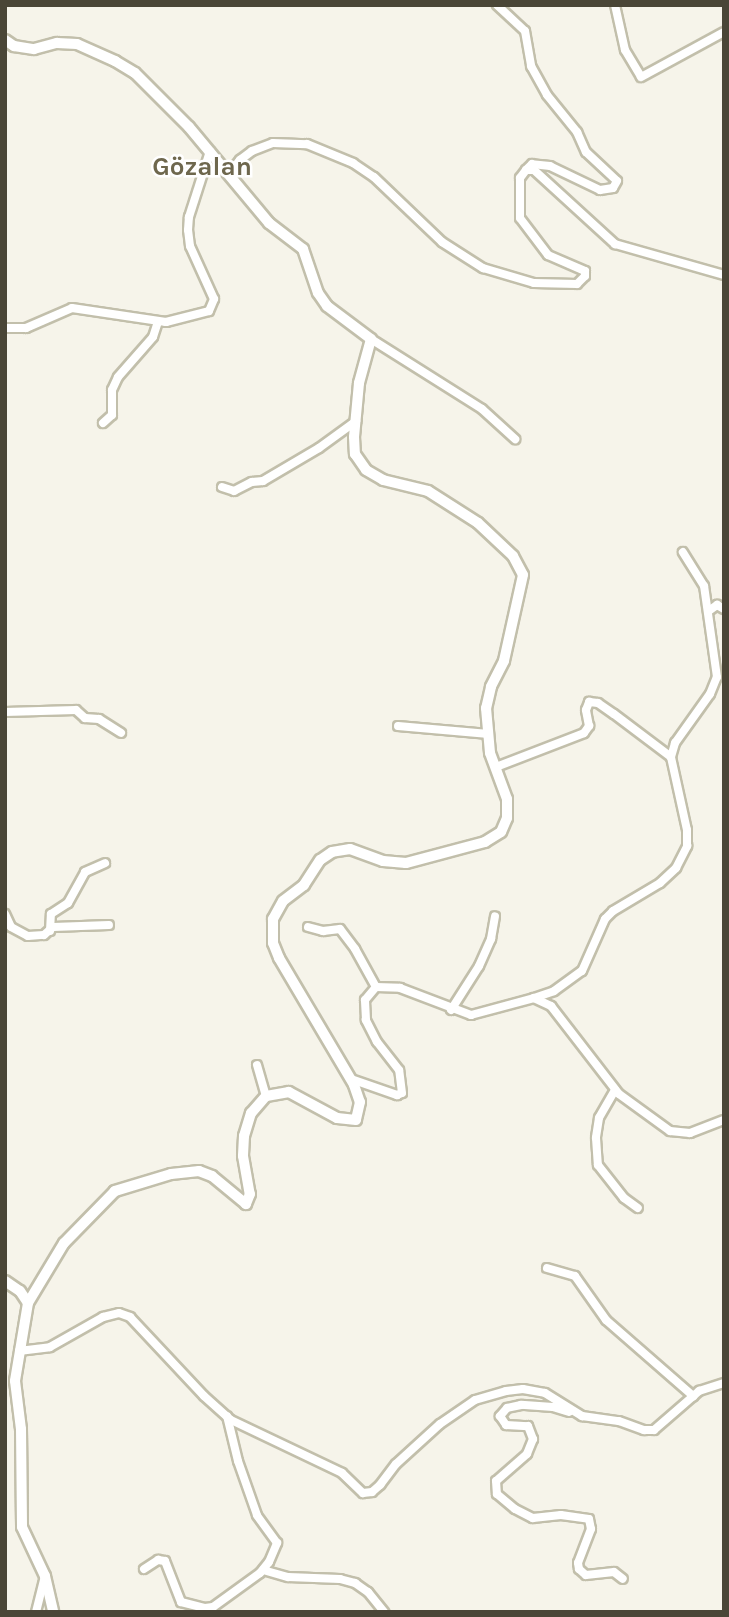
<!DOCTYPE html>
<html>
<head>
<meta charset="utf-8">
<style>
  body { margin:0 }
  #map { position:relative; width:729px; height:1617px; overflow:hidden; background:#f6f4ea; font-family:Karla,sans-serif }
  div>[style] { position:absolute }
  .roads { filter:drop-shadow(2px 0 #c2bfab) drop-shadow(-2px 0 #c2bfab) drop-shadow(0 2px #c2bfab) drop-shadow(0 -2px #c2bfab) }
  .minor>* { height:8px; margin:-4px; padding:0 4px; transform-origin:4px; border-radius:4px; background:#fff }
  .tertiary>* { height:10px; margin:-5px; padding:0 5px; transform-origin:5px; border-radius:5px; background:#fff }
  span { translate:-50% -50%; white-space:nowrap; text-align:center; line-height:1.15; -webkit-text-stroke:5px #fff; paint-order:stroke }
  .quarter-label { font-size:26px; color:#6e674d; font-weight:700 }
  .frame { position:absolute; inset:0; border:7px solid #4a4637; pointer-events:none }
</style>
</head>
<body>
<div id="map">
  <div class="roads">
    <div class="minor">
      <i style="left:497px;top:5px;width:38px;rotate:43deg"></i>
      <i style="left:525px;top:31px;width:36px;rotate:80deg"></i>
      <i style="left:531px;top:66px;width:33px;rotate:61deg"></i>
      <i style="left:547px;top:95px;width:48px;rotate:51deg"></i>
      <i style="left:577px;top:132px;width:22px;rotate:66deg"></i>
      <i style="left:586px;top:152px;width:42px;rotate:43.1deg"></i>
      <i style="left:617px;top:181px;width:8px;rotate:120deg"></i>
      <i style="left:613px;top:188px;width:13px;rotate:171deg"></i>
      <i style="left:600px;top:190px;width:55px;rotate:-154.4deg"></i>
      <i style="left:550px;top:166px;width:18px;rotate:-174deg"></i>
      <i style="left:532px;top:164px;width:8px;rotate:135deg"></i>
      <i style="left:615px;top:5px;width:46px;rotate:77.5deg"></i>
      <i style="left:625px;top:50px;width:31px;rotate:59deg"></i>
      <i style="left:641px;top:77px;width:94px;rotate:-28.5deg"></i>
      <i style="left:229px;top:174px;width:18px;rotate:-52deg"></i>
      <i style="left:240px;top:160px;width:15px;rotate:-37deg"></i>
      <i style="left:252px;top:151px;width:22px;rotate:-21deg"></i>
      <i style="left:273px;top:143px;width:34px;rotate:2deg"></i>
      <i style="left:307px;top:144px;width:50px;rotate:22.4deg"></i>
      <i style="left:353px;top:163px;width:25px;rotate:34deg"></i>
      <i style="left:374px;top:177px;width:94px;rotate:43.7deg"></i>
      <i style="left:442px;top:242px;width:49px;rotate:32.4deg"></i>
      <i style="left:483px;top:268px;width:53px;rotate:16.4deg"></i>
      <i style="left:534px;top:283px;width:43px;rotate:1.3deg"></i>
      <i style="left:577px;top:284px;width:11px;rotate:-45deg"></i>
      <i style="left:585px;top:276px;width:5px;rotate:-90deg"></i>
      <i style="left:585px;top:271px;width:40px;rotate:-156.6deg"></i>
      <i style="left:548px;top:255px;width:46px;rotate:-127.1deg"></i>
      <i style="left:520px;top:218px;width:40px;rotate:-90deg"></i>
      <i style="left:520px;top:178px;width:10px;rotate:-53deg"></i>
      <i style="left:526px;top:170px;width:8px"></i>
      <i style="left:534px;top:170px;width:110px;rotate:42.4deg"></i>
      <i style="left:615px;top:244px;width:113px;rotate:15.9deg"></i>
      <i style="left:5px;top:328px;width:21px"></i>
      <i style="left:26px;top:328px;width:50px;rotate:-23.5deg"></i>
      <i style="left:72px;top:308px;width:95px;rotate:8.5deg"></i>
      <i style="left:166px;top:322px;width:44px;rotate:-14.3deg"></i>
      <i style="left:209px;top:311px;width:13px;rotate:-67deg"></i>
      <i style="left:214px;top:299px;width:58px;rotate:-114.4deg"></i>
      <i style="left:190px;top:246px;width:16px;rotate:-97deg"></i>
      <i style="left:188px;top:230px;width:13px;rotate:-86deg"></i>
      <i style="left:189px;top:217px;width:69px;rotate:-72.3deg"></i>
      <i style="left:371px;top:339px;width:131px;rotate:32.2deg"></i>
      <i style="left:482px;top:409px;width:45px;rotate:42.3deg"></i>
      <i style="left:103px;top:423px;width:12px;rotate:-42deg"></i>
      <i style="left:112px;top:415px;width:25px;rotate:-90deg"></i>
      <i style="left:112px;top:390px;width:14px;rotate:-65deg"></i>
      <i style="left:118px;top:377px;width:53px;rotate:-48.8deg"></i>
      <i style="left:153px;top:337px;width:16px;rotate:-72deg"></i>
      <i style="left:222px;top:487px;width:13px;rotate:18deg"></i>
      <i style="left:234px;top:491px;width:20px;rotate:-27deg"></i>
      <i style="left:252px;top:482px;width:11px;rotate:-5deg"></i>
      <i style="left:263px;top:481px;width:65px;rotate:-30.5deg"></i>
      <i style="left:319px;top:448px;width:46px;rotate:-36.1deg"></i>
      <i style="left:710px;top:610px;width:9px;rotate:-36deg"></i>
      <i style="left:717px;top:605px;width:8px;rotate:30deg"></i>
      <i style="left:5px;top:712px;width:71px;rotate:-1.6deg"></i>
      <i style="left:76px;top:710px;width:12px;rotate:42deg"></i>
      <i style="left:85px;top:718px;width:14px;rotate:4deg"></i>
      <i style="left:99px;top:719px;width:26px;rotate:32deg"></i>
      <i style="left:398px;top:726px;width:91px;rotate:5deg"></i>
      <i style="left:496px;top:767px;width:94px;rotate:-21.1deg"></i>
      <i style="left:584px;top:733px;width:9px;rotate:-54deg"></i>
      <i style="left:589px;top:726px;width:16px;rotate:-101deg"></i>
      <i style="left:586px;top:710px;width:9px;rotate:-69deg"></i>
      <i style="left:589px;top:702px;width:9px;rotate:6deg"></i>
      <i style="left:598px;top:703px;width:19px;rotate:35deg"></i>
      <i style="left:614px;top:714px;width:71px;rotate:37deg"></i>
      <i style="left:5px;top:914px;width:14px;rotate:65deg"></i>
      <i style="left:11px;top:927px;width:19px;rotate:28deg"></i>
      <i style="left:28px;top:936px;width:16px;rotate:-4deg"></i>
      <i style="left:44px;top:935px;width:12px;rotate:-42deg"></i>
      <i style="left:53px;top:927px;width:56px;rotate:-2deg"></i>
      <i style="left:308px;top:927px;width:16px;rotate:15deg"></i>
      <i style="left:323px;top:931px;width:17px;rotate:-7deg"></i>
      <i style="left:340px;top:929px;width:25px;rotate:53deg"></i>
      <i style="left:355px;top:949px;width:43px;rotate:61.1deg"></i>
      <i style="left:50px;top:931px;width:17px;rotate:-87deg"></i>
      <i style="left:51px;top:914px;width:20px;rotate:-33deg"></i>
      <i style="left:68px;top:903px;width:35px;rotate:-61deg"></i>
      <i style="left:85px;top:872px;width:22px;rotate:-24deg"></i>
      <i style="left:534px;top:998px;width:21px;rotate:-19deg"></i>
      <i style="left:554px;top:991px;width:34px;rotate:-36deg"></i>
      <i style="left:582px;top:971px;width:57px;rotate:-66.1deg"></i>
      <i style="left:605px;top:919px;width:11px;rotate:-45deg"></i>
      <i style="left:613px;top:911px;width:55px;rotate:-30.8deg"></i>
      <i style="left:660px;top:883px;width:22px;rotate:-43deg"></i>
      <i style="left:676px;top:868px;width:25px;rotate:-63deg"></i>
      <i style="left:687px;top:846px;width:16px;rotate:-90deg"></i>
      <i style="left:687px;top:830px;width:75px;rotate:-102.4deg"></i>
      <i style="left:671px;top:757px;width:15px;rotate:-74deg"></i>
      <i style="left:675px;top:743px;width:60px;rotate:-54.5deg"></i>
      <i style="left:710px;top:694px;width:18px;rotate:-68deg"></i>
      <i style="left:717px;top:677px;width:92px;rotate:-98.1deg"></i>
      <i style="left:704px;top:586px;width:40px;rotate:-122deg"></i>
      <i style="left:451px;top:1010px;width:52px;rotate:-57.5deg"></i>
      <i style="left:479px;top:966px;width:30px;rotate:-66deg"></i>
      <i style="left:491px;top:939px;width:23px;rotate:-80deg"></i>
      <i style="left:257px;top:1065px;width:32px;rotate:74deg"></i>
      <i style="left:351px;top:1079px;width:49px;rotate:19.2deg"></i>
      <i style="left:397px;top:1095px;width:5px;rotate:-22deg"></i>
      <i style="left:402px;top:1093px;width:23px;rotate:-97deg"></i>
      <i style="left:399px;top:1070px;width:36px;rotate:-128deg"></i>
      <i style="left:377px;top:1042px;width:25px;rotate:-117deg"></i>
      <i style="left:366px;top:1020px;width:20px;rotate:-93deg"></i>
      <i style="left:365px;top:1000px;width:17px;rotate:-50deg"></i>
      <i style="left:376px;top:987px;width:24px;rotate:2deg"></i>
      <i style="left:400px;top:988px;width:76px;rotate:20.8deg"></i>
      <i style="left:471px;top:1015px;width:65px;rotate:-15.1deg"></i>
      <i style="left:534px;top:998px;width:19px;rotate:25deg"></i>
      <i style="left:551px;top:1006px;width:111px;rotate:52.3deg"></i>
      <i style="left:619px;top:1094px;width:63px;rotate:36deg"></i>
      <i style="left:670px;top:1131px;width:20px;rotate:6deg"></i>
      <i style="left:690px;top:1133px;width:36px;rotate:-21deg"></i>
      <i style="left:615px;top:1090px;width:32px;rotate:120deg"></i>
      <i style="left:599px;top:1118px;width:20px;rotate:99deg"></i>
      <i style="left:596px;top:1138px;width:27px;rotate:86deg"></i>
      <i style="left:598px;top:1165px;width:42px;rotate:51.8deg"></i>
      <i style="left:624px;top:1198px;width:17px;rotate:36deg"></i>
      <i style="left:547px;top:1268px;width:29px;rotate:16deg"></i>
      <i style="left:575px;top:1276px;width:54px;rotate:54.8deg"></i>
      <i style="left:606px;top:1320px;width:116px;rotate:41.1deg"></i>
      <i style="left:19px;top:1351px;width:31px;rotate:-7deg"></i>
      <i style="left:50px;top:1347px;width:61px;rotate:-29.5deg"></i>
      <i style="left:103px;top:1317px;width:16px;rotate:-14deg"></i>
      <i style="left:119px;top:1313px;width:12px;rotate:20deg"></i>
      <i style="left:130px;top:1317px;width:108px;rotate:46.9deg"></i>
      <i style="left:204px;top:1396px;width:36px;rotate:42deg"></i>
      <i style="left:231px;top:1420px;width:123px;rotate:25.5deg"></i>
      <i style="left:342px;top:1473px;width:29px;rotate:44deg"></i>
      <i style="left:363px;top:1493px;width:9px;rotate:-6deg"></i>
      <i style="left:372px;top:1492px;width:11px;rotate:-41deg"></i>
      <i style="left:380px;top:1485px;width:26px;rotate:-53deg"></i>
      <i style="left:396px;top:1464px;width:59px;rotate:-42.3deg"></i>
      <i style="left:440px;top:1424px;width:42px;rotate:-34.4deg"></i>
      <i style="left:475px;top:1400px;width:32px;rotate:-16deg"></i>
      <i style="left:506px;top:1391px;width:17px;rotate:-7deg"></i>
      <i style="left:523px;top:1389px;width:22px;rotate:10deg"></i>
      <i style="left:545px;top:1393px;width:44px;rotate:31.9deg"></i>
      <i style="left:582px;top:1416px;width:37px;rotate:8deg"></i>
      <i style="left:619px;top:1421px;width:27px;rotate:20deg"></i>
      <i style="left:644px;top:1430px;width:10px"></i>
      <i style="left:654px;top:1430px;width:60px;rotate:-40.9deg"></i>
      <i style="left:699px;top:1391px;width:26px;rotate:-18deg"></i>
      <i style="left:569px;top:1412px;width:17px;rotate:-163deg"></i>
      <i style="left:553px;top:1407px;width:32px;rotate:-176deg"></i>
      <i style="left:521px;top:1405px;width:14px;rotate:168deg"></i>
      <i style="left:507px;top:1408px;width:11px;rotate:131deg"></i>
      <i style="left:500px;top:1416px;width:11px;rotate:56deg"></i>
      <i style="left:506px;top:1425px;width:22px;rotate:3deg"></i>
      <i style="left:528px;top:1426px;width:14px;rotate:69deg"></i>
      <i style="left:533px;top:1439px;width:16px;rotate:112deg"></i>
      <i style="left:527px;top:1454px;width:41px;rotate:138.9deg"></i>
      <i style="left:496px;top:1481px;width:13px;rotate:86deg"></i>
      <i style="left:497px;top:1494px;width:23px;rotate:40deg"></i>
      <i style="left:515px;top:1509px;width:20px;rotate:27deg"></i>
      <i style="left:533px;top:1518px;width:28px;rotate:-6deg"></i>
      <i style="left:561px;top:1515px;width:28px;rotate:8deg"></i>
      <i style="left:589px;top:1519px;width:10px;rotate:79deg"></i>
      <i style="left:591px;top:1529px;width:36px;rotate:111deg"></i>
      <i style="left:578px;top:1563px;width:6px;rotate:81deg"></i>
      <i style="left:579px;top:1569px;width:9px;rotate:41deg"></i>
      <i style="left:586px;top:1575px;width:28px;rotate:-6deg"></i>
      <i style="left:614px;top:1572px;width:11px;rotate:38deg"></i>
      <i style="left:144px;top:1569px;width:17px;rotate:-33deg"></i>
      <i style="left:158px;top:1560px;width:7px;rotate:8deg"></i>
      <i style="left:165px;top:1561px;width:44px;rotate:68.7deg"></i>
      <i style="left:181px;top:1602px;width:25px;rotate:14deg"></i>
      <i style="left:205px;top:1608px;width:8px;rotate:-7deg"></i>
      <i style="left:213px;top:1607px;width:58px;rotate:-35.9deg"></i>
      <i style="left:260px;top:1573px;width:14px;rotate:-51deg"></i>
      <i style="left:269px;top:1562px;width:21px;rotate:-67deg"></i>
      <i style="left:277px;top:1543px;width:34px;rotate:-126deg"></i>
      <i style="left:257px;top:1515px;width:57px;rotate:-109.4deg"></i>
      <i style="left:238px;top:1461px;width:46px;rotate:-103.7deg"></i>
      <i style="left:263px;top:1570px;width:26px;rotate:16deg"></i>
      <i style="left:288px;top:1577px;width:52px;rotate:2.2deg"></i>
      <i style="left:340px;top:1579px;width:16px;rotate:15deg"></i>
      <i style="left:355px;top:1583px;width:16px;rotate:35deg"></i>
      <i style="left:368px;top:1592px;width:26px;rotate:51deg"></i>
      <i style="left:36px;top:1612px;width:37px;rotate:-76deg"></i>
    </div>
    <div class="tertiary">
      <i style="left:5px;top:40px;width:11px;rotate:34deg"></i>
      <i style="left:14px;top:46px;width:20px;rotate:9deg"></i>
      <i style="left:34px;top:49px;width:24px;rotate:-15deg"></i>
      <i style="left:57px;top:43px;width:20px;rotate:3deg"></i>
      <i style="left:77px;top:44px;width:42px;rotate:24.1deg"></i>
      <i style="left:115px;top:61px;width:23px;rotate:31deg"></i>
      <i style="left:135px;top:73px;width:76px;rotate:45deg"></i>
      <i style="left:189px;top:127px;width:125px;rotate:50.2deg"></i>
      <i style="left:269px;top:223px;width:43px;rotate:37.4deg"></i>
      <i style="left:303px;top:249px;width:46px;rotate:71.2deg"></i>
      <i style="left:318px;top:293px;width:16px;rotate:55deg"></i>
      <i style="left:327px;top:306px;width:55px;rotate:36.9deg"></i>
      <i style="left:371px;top:339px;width:46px;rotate:105.3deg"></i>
      <i style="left:359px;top:383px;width:54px;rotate:95.3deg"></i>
      <i style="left:354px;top:437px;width:17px;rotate:87deg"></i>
      <i style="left:355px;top:454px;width:19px;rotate:55deg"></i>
      <i style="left:366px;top:470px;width:20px;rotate:30deg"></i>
      <i style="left:383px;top:480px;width:46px;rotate:13.7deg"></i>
      <i style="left:428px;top:491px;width:59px;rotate:32.6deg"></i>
      <i style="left:478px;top:523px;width:48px;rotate:43.3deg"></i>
      <i style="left:513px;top:556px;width:21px;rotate:62deg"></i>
      <i style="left:523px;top:575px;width:88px;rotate:102.5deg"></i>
      <i style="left:504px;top:661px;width:29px;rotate:117deg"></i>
      <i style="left:491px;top:687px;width:22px;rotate:103deg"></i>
      <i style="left:486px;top:708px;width:45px;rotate:84.9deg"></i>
      <i style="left:490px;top:753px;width:49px;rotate:69.7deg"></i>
      <i style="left:507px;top:799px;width:19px;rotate:90deg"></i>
      <i style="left:507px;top:818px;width:15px;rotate:113deg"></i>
      <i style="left:501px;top:832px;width:19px;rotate:148deg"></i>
      <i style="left:485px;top:842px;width:82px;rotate:165.1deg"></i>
      <i style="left:406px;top:863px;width:23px;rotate:-175deg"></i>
      <i style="left:383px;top:861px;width:35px;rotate:-160deg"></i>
      <i style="left:350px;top:849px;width:18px;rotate:171deg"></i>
      <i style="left:332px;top:852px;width:14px;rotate:146deg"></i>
      <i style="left:320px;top:860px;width:30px;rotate:123deg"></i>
      <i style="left:304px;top:885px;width:26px;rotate:143deg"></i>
      <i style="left:283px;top:901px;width:21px;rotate:119deg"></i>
      <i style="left:273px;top:919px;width:24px;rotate:90deg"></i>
      <i style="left:273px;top:943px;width:16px;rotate:68deg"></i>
      <i style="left:279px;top:958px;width:147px;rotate:59.4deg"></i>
      <i style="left:354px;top:1085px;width:18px;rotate:71deg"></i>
      <i style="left:360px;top:1102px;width:18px;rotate:103deg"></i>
      <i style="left:356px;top:1120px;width:19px;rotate:-174deg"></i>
      <i style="left:337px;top:1118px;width:55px;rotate:-151.6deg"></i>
      <i style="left:289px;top:1092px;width:23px;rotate:170deg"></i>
      <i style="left:266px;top:1096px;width:23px;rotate:131deg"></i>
      <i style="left:251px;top:1113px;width:24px;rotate:107deg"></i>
      <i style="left:244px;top:1136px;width:20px;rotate:93deg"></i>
      <i style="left:243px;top:1156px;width:39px;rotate:80deg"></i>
      <i style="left:250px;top:1194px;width:11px;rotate:112deg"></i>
      <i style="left:246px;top:1204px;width:44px;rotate:-140.5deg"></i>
      <i style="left:212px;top:1176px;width:14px;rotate:-159deg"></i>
      <i style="left:199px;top:1171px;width:28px;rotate:174deg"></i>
      <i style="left:171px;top:1174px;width:59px;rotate:163.1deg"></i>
      <i style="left:115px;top:1191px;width:73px;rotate:134.4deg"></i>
      <i style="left:64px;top:1243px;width:70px;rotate:121deg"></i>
      <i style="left:5px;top:1281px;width:18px;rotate:34deg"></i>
      <i style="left:20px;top:1291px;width:14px;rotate:56deg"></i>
      <i style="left:28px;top:1303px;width:79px;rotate:99.5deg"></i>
      <i style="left:15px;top:1381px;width:48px;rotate:82.9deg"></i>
      <i style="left:21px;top:1429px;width:98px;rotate:89.4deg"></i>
      <i style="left:22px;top:1527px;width:54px;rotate:64.9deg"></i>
      <i style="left:45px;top:1576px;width:37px;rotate:77deg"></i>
    </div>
  </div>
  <div class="quarter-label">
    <span style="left:202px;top:167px">Gözalan</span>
  </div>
  <div class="frame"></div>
</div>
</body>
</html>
